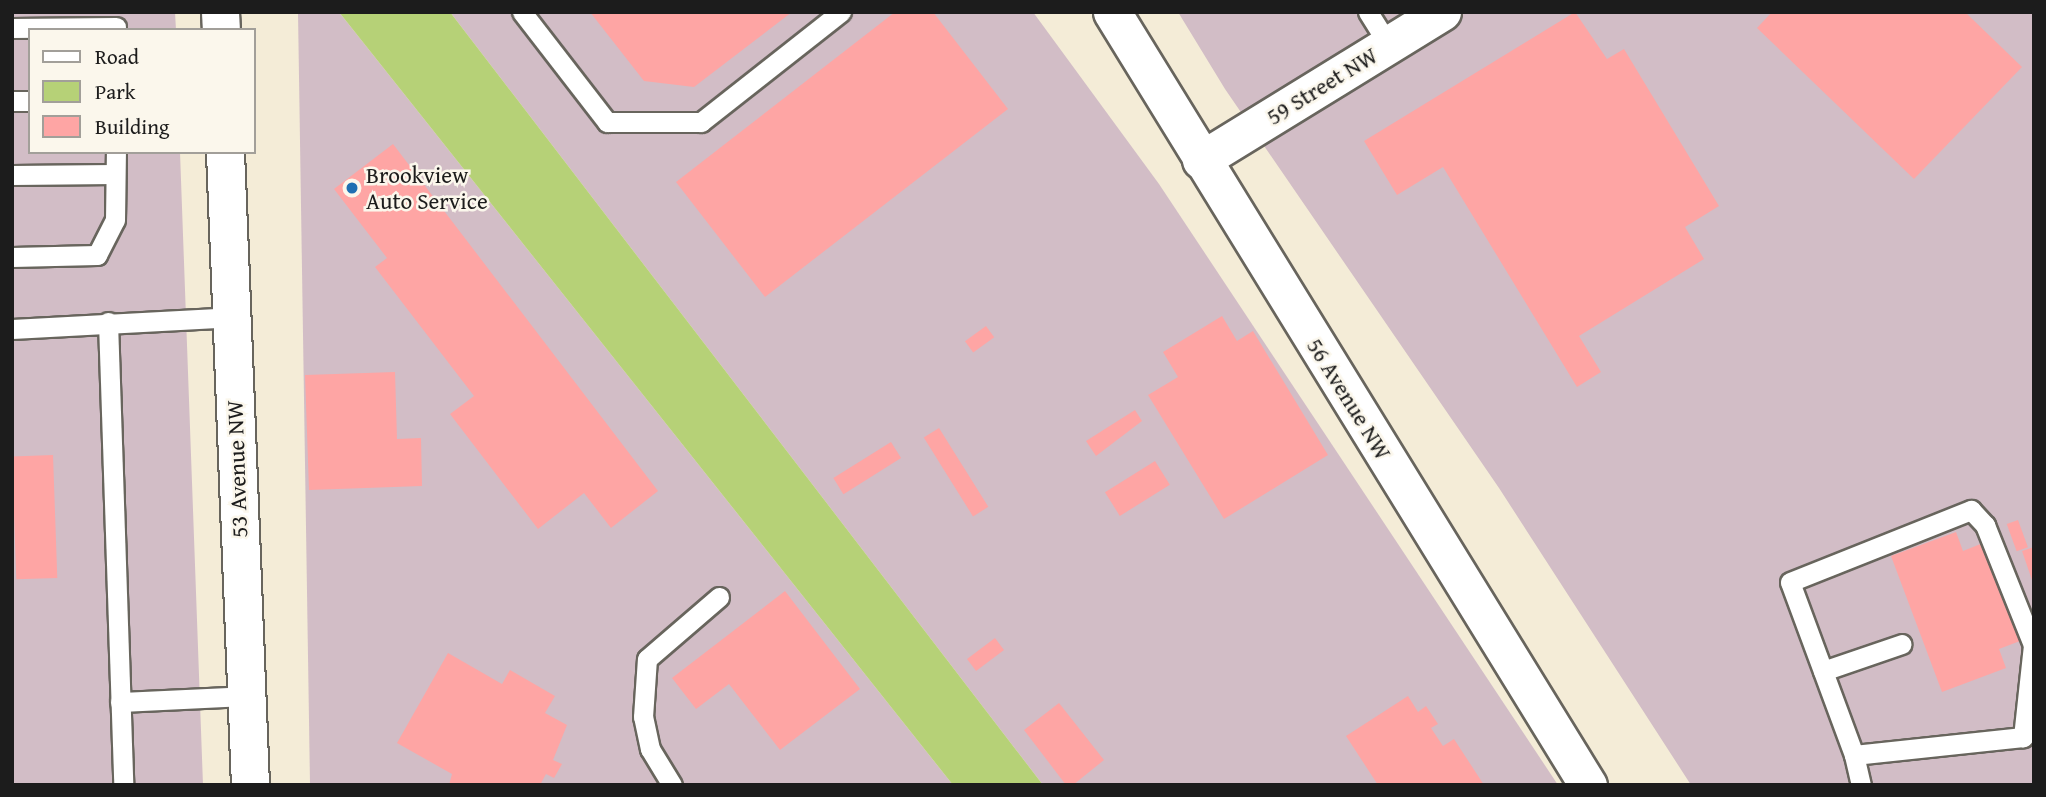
<!DOCTYPE html>
<html>
<head>
<meta charset="utf-8">
<style>
  body { margin:0 }
  #map { position:relative; width:2046px; height:797px; overflow:hidden; background:#f4ecd7; font-family:"Gentium Book Plus",serif }
  div>[style] { position:absolute }
  .industrial>* { inset:0; background:#d2bdc6 }
  .green>* { inset:0; background:#b6d177 }
  .building>* { inset:0; background:#fea5a4; transform-origin:0 0 }
  .roads { filter:drop-shadow(2px 0 #68655d) drop-shadow(-2px 0 #68655d) drop-shadow(0 2px #68655d) drop-shadow(0 -2px #68655d) }
  .lane>* { height:19px; margin:-9.5px; padding:0 9.5px; transform-origin:9.5px; border-radius:9.5px; background:#fff }
  .street>* { height:37px; margin:-18.5px; padding:0 18.5px; transform-origin:18.5px; border-radius:18.5px; background:#fff }
  .dots>* { width:19px; height:19px; translate:-50% -50%; box-sizing:border-box; border:4px solid #fbf7ec; border-radius:50% }
  span { translate:-50% -50%; white-space:nowrap; text-align:center; line-height:1.15; -webkit-text-stroke:5px #fbf7ec; paint-order:stroke }
  .street-label { font-size:23px; color:#1c1c1c }
  .poi-label { font-size:23px; color:#1c1c1c }
  .left { translate:0 -50%; text-align:left }
  .frame { position:absolute; inset:0; border:14px solid #1c1c1c; pointer-events:none }
  .legend { position:absolute; left:28px; top:28px; width:228px; height:126px; box-sizing:border-box; background:#fbf7ec; border:2px solid #a29f99; margin:0; padding:9px 12px; list-style:none; font-size:21px; color:#1c1c1c }
  .legend li { display:flex; align-items:center; gap:14px; height:35px }
  .legend b { width:35px; border:2px solid #a29f99 }
</style>
</head>
<body>
<div id="map">
  <div class="industrial">
    <i style="clip-path:polygon(12px 12px,175px 12px,176px 30px,30px 30px,30px 152px,180px 152px,203px 785px,12px 785px)"></i>
    <i style="clip-path:polygon(298px 12px,339px 12px,953px 785px,310px 785px)"></i>
    <i style="clip-path:polygon(450px 12px,1033px 12px,1159px 184px,1558px 785px,1043px 785px)"></i>
    <i style="clip-path:polygon(1178px 12px,2034px 12px,2034px 785px,1691px 785px,1499px 488px,1225px 89px)"></i>
  </div>
  <div class="green">
    <i style="clip-path:polygon(339px 12px,450px 12px,1043px 785px,953px 785px)"></i>
  </div>
  <div class="building">
    <i style="clip-path:polygon(590px 12px,792px 12px,694px 87px,644px 81px)"></i>
    <i style="clip-path:polygon(895px 12px,933px 12px,1008px 109px,765px 297px,676px 182px)"></i>
    <i style="clip-path:polygon(1575px 12px,1607px 59px,1624px 49px,1719px 206px,1685px 227px,1704px 259px,1579px 336px,1601px 372px,1577px 387px,1443px 167px,1397px 195px,1364px 141px)"></i>
    <i style="clip-path:polygon(1772px 12px,1965px 12px,2022px 67px,1914px 179px,1757px 28px)"></i>
    <i style="clip-path:polygon(393px 144px,658px 491px,611px 528px,584px 493px,538px 529px,450px 414px,474px 396px,375px 267px,387px 258px,334px 189px)"></i>
    <i style="clip-path:polygon(1222px 316px,1237px 341px,1253px 331px,1328px 455px,1224px 519px,1148px 395px,1178px 377px,1163px 352px)"></i>
    <i style="left:986px;top:326px;width:14px;height:26px;rotate:54deg"></i>
    <i style="clip-path:polygon(395px 372px,397px 439px,421px 438px,422px 486px,309px 490px,305px 375px)"></i>
    <i style="clip-path:polygon(1135px 410px,1142px 421px,1096px 456px,1086px 441px)"></i>
    <i style="left:939px;top:428px;width:93px;height:18px;rotate:58deg"></i>
    <i style="left:891px;top:442px;width:19px;height:68px;rotate:58deg"></i>
    <i style="left:53px;top:455px;width:123px;height:41px;rotate:88deg"></i>
    <i style="left:1155px;top:461px;width:28px;height:59px;rotate:58deg"></i>
    <i style="left:2018px;top:520px;width:29px;height:12px;rotate:70deg"></i>
    <i style="clip-path:polygon(1956px 532px,1963px 551px,1983px 543px,2020px 641px,1999px 649px,2006px 668px,1942px 692px,1891px 556px)"></i>
    <i style="clip-path:polygon(2034px 547px,2034px 583px,2033px 583px,2022px 551px)"></i>
    <i style="clip-path:polygon(785px 591px,860px 689px,780px 750px,729px 684px,696px 709px,672px 678px)"></i>
    <i style="left:995px;top:638px;width:15px;height:35px;rotate:53deg"></i>
    <i style="clip-path:polygon(448px 653px,502px 684px,510px 670px,555px 696px,545px 713px,567px 725px,553px 760px,562px 764px,554px 778px,546px 774px,540px 785px,449px 785px,452px 774px,397px 743px)"></i>
    <i style="clip-path:polygon(1408px 696px,1418px 712px,1426px 706px,1438px 724px,1431px 728px,1443px 746px,1454px 739px,1484px 785px,1378px 785px,1346px 736px)"></i>
    <i style="clip-path:polygon(1059px 703px,1104px 760px,1073px 785px,1066px 785px,1024px 730px)"></i>
  </div>
  <div class="roads">
    <div class="lane">
      <i style="left:522px;top:12px;width:139px;rotate:52.3deg"></i>
      <i style="left:607px;top:122px;width:94px"></i>
      <i style="left:701px;top:122px;width:178px;rotate:-38.2deg"></i>
      <i style="left:1368px;top:12px;width:39px;rotate:58deg"></i>
      <i style="left:12px;top:28px;width:104px;rotate:-0.6deg"></i>
      <i style="left:12px;top:101px;width:18px"></i>
      <i style="left:12px;top:175px;width:103px;rotate:-0.6deg"></i>
      <i style="left:12px;top:257px;width:85px;rotate:-1.3deg"></i>
      <i style="left:97px;top:255px;width:39px;rotate:-63deg"></i>
      <i style="left:115px;top:220px;width:68px;rotate:-89.2deg"></i>
      <i style="left:108px;top:322px;width:463px;rotate:88.1deg"></i>
      <i style="left:12px;top:329px;width:219px;rotate:-3.1deg"></i>
      <i style="left:1823px;top:671px;width:83px;rotate:-18.9deg"></i>
      <i style="left:120px;top:702px;width:126px;rotate:-2.7deg"></i>
      <i style="left:1854px;top:755px;width:184px;rotate:-110.3deg"></i>
      <i style="left:1790px;top:582px;width:195px;rotate:-21.7deg"></i>
      <i style="left:1971px;top:510px;width:21px;rotate:47deg"></i>
      <i style="left:1985px;top:525px;width:129px;rotate:68.2deg"></i>
      <i style="left:2033px;top:645px;width:93px;rotate:96.2deg"></i>
      <i style="left:2023px;top:737px;width:170px;rotate:173.9deg"></i>
      <i style="left:1854px;top:755px;width:31px;rotate:77deg"></i>
      <i style="left:672px;top:785px;width:42px;rotate:-121.4deg"></i>
      <i style="left:650px;top:749px;width:33px;rotate:-102deg"></i>
      <i style="left:643px;top:717px;width:58px;rotate:-86.1deg"></i>
      <i style="left:647px;top:659px;width:95px;rotate:-40.7deg"></i>
    </div>
    <div class="street">
      <i style="left:220px;top:12px;width:18px;rotate:87deg"></i>
      <i style="left:1112px;top:12px;width:908px;rotate:58.38deg"></i>
      <i style="left:225px;top:152px;width:633px;rotate:87.74deg"></i>
      <i style="left:1201px;top:160px;width:283px;rotate:-31.6deg"></i>
    </div>
  </div>
  <div class="dots">
    <i style="left:352px;top:188px;background:#1f6fb2"></i>
  </div>
  <div class="street-label">
    <span style="left:1322px;top:86px;rotate:-32deg">59 Street NW</span>
    <span style="left:1349px;top:399px;rotate:58deg">56 Avenue NW</span>
    <span style="left:237px;top:469px;rotate:-92deg">53 Avenue NW</span>
  </div>
  <div class="poi-label">
    <span class="left" style="left:366px;top:188px">Brookview<br>Auto Service</span>
  </div>
  <div class="frame"></div>
  <ul class="legend">
  <li><b style="height:9px;background:#fff"></b>Road</li>
  <li><b style="height:19px;background:#b6d177"></b>Park</li>
  <li><b style="height:19px;background:#fea5a4"></b>Building</li>
  </ul>
</div>
</body>
</html>
